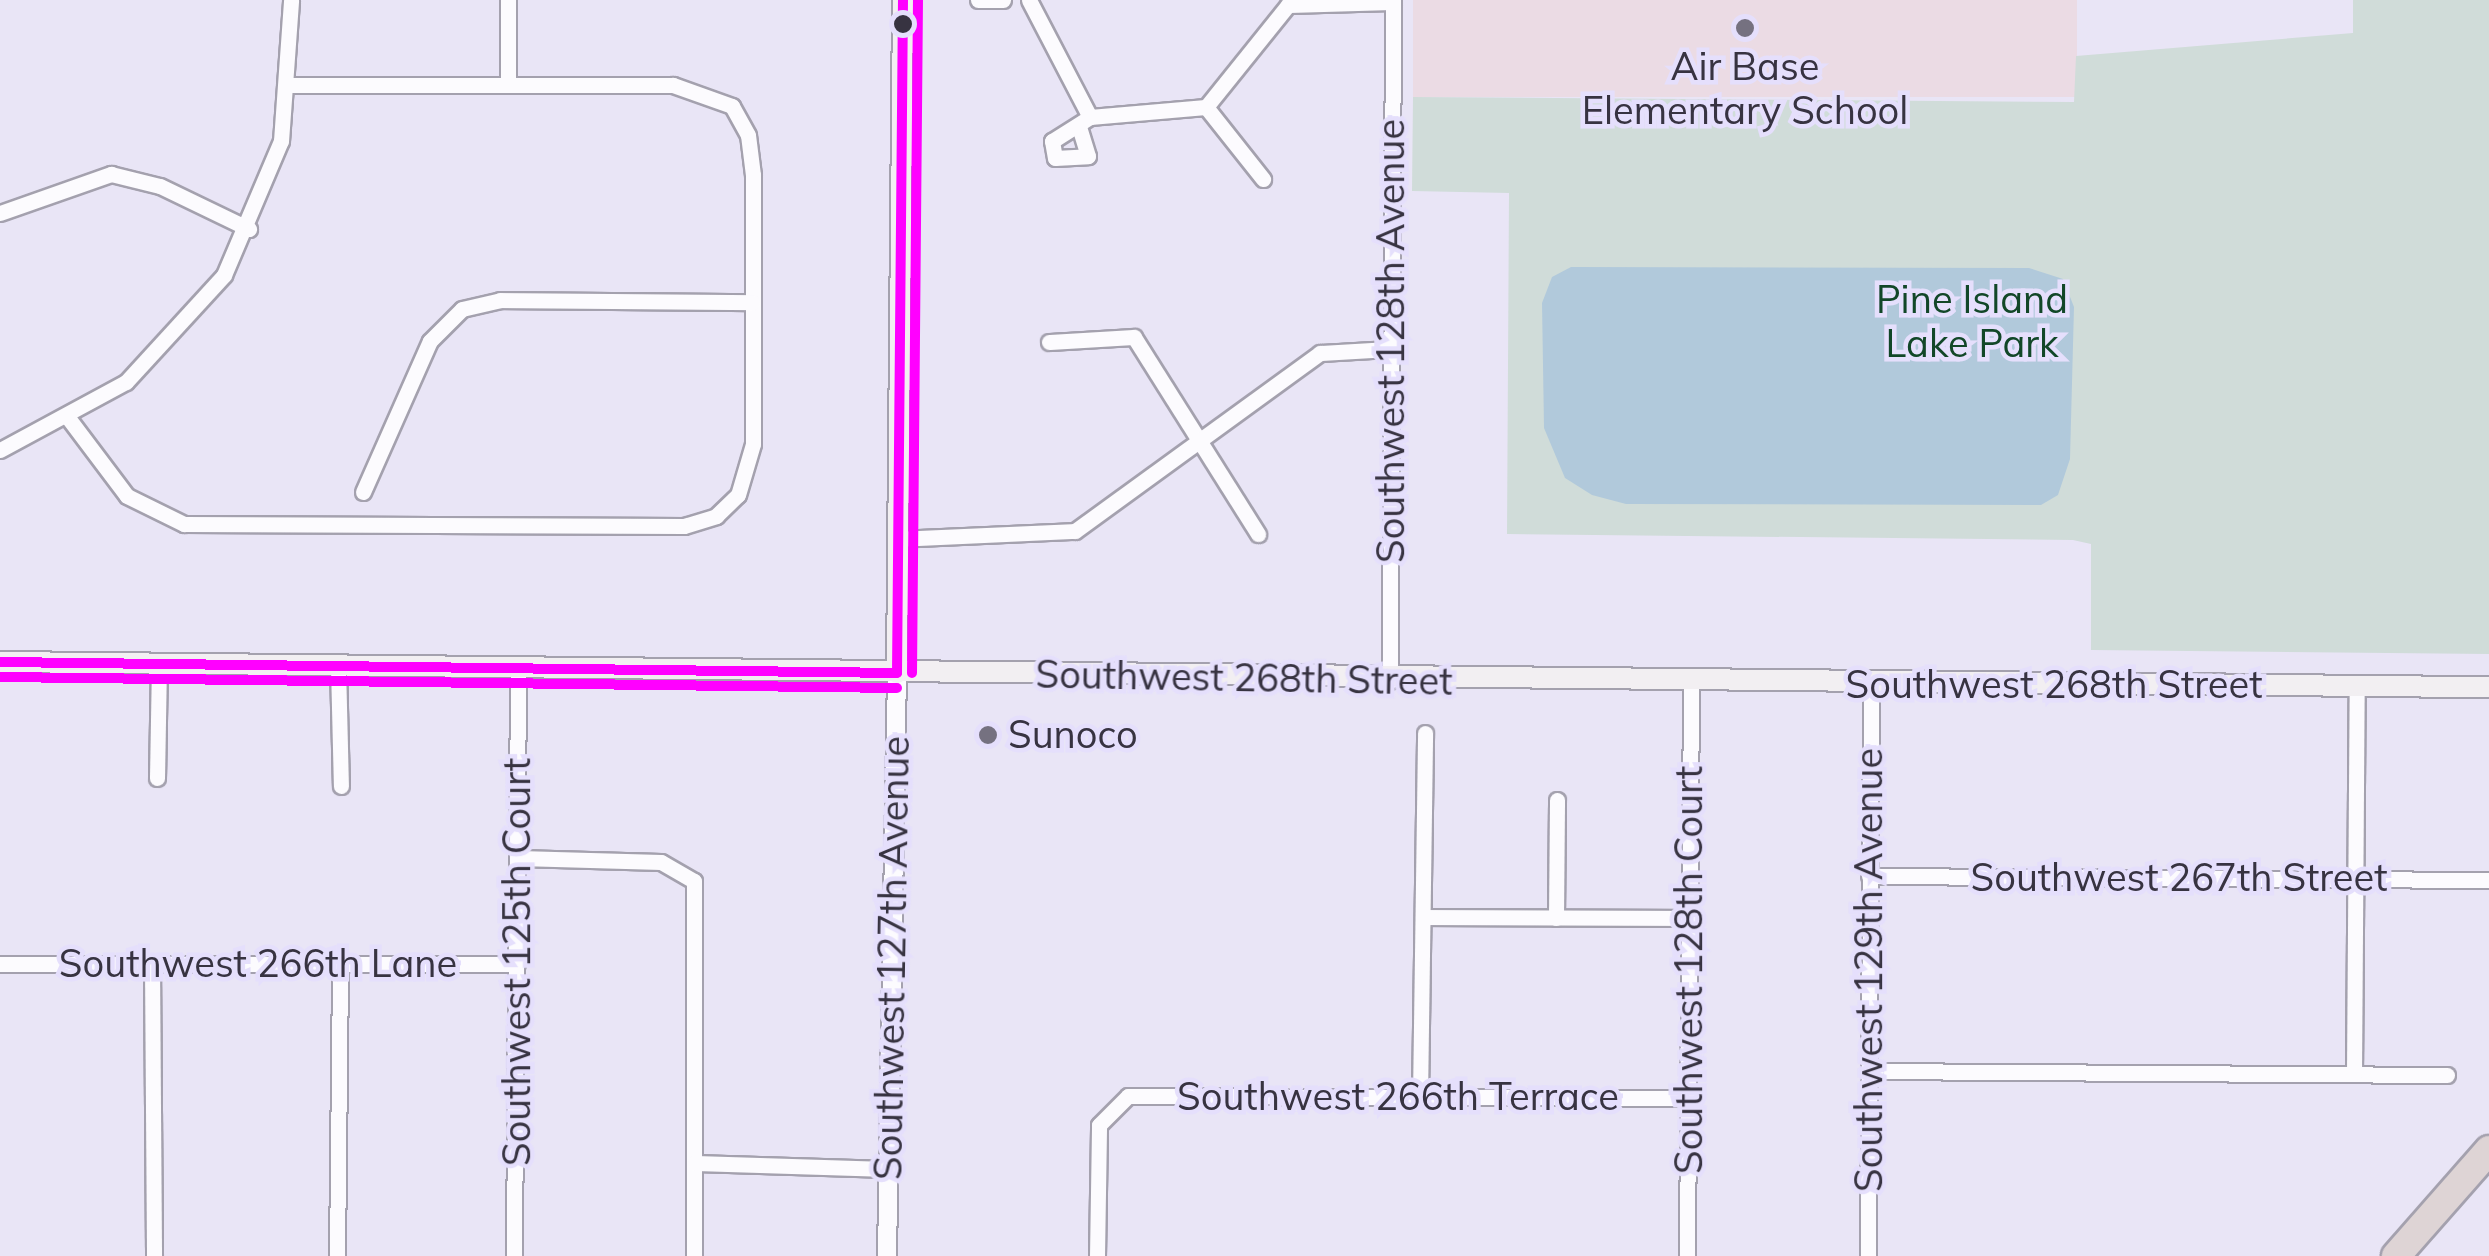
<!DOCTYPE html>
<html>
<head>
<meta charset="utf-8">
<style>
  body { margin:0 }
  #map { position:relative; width:2489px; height:1256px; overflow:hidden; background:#e9e5f6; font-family:Mulish,sans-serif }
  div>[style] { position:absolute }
  .education>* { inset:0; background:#ebdbe4; transform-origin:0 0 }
  .green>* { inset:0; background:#d0dcd9 }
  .water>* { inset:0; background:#b1c9db }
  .roads { filter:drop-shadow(2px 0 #a4a1ae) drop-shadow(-2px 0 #a4a1ae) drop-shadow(0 2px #a4a1ae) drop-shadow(0 -2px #a4a1ae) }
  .minor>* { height:15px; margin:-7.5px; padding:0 7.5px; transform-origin:7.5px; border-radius:7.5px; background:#fcfbfe }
  .tertiary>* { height:18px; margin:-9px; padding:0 9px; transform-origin:9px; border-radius:9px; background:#fcfbfe }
  .secondary>* { height:20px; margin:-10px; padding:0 10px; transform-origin:10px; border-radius:10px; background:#f2eff2 }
  .motorway>* { height:28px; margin:-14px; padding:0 14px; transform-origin:14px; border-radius:14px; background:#ded4d5 }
  .bus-1>* { height:10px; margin:-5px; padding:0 5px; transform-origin:5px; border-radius:5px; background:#f0f }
  .bus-2>* { height:10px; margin:-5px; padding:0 5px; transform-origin:5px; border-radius:5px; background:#f0f }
  .dots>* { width:28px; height:28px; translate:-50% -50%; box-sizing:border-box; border:5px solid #e5dffc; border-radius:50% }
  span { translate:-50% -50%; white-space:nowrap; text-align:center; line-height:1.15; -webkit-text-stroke:9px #e5dffc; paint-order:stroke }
  .poi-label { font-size:38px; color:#373341 }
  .left { translate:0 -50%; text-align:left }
  .park-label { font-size:38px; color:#124728 }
  .street-label { font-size:38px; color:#373341 }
</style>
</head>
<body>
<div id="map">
  <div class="education">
    <i style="left:1413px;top:0;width:664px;height:97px"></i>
  </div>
  <div class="green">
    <i style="clip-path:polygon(2353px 0,2489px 0,2489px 654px,2091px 650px,2091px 544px,2073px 540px,1507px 534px,1509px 193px,1412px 191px,1413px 97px,2074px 102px,2076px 56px,2353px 33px)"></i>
  </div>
  <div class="water">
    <i style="clip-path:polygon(1571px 267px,2029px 268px,2063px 279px,2074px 307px,2070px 459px,2058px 495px,2041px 505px,1626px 504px,1592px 495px,1565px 478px,1544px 428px,1542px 303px,1552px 277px)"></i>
  </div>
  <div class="roads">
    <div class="minor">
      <i style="left:978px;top:0;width:25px"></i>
      <i style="left:1029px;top:0;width:132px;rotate:62.5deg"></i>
      <i style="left:1090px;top:117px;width:45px;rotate:147.7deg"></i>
      <i style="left:1052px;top:141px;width:17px;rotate:80deg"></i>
      <i style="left:1055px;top:158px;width:33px;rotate:-3deg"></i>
      <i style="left:1088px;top:156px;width:31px;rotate:-107deg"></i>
      <i style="left:508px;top:85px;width:85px;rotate:-90deg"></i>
      <i style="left:1206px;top:107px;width:92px;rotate:51.6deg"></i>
      <i style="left:1090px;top:117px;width:116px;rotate:-4.9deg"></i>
      <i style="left:1206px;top:107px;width:131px;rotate:-51.2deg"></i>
      <i style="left:1288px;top:5px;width:105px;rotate:-1.6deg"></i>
      <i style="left:0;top:213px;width:118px;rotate:-19.4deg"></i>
      <i style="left:111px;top:174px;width:50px;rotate:13.8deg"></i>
      <i style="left:160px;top:186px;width:99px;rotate:25.8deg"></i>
      <i style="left:1049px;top:342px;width:85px;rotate:-3.4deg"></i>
      <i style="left:1134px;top:337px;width:233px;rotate:57.8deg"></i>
      <i style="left:69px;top:419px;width:96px;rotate:53deg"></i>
      <i style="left:127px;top:496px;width:64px;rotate:26.2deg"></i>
      <i style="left:184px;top:524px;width:500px;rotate:0.23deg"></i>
      <i style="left:684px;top:526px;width:34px;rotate:-17deg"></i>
      <i style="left:716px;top:516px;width:30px;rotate:-44deg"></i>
      <i style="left:738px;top:495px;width:53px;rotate:-73.6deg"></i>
      <i style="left:753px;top:444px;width:269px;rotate:-90deg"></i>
      <i style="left:753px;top:175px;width:40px;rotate:-97.1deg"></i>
      <i style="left:748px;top:135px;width:33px;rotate:-119deg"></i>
      <i style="left:732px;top:106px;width:63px;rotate:-160.4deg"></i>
      <i style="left:673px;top:85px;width:382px;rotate:180deg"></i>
      <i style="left:0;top:450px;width:143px;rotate:-28.4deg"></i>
      <i style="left:126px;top:382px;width:145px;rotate:-47.5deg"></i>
      <i style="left:224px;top:275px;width:146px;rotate:-67deg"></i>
      <i style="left:281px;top:141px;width:141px;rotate:-85.9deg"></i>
      <i style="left:363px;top:492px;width:165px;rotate:-66.1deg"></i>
      <i style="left:430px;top:341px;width:45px;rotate:-45deg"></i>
      <i style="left:462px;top:309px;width:39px;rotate:-13deg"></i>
      <i style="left:500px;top:300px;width:252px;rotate:0.5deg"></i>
      <i style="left:898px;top:539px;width:177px;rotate:-2.6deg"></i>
      <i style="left:1075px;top:531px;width:303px;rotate:-36deg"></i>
      <i style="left:1320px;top:353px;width:70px;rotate:-3.3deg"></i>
      <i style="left:338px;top:666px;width:120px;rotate:88.6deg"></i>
      <i style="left:1390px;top:681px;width:681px;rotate:-89.75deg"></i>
      <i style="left:157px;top:778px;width:114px;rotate:-89deg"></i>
      <i style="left:519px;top:858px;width:142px;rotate:1.6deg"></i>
      <i style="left:661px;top:862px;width:38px;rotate:30deg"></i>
      <i style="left:694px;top:881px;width:375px;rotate:90deg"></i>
      <i style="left:1869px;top:876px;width:620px;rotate:0.37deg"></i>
      <i style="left:1424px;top:917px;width:266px;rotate:0.2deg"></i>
      <i style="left:1556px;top:918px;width:118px;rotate:-89.5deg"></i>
      <i style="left:0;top:964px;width:517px"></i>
      <i style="left:152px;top:964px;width:292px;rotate:89.6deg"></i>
      <i style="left:1869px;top:1071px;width:578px;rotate:0.4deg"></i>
      <i style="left:2354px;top:1074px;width:387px;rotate:-89.6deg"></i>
      <i style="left:1420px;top:1098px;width:365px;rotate:-89.2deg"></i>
      <i style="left:695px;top:1163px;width:193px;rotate:1.8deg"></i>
      <i style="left:337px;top:1256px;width:292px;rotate:-89.4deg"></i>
      <i style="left:514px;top:1256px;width:588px;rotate:-89.61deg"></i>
      <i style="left:1097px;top:1256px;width:131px;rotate:-89.1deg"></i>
      <i style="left:1099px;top:1125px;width:41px;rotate:-45deg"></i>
      <i style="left:1128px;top:1096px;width:561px;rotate:0.2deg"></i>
      <i style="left:1687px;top:1256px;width:573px;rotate:-89.6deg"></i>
      <i style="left:1868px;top:1256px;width:572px;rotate:-89.7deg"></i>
    </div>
    <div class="tertiary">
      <i style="left:887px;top:1256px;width:583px;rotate:-89.02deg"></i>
    </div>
    <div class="secondary">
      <i style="left:0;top:662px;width:2489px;rotate:0.58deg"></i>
      <i style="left:897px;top:673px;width:673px;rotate:-89.49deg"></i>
    </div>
    <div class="motorway">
      <i style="left:2396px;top:1256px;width:141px;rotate:-48.7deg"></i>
    </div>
  </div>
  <div class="bus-1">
    <i style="left:0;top:662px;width:897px;rotate:0.7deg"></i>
    <i style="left:897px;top:673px;width:673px;rotate:-89.49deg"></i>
  </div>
  <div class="bus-2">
    <i style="left:912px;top:673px;width:673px;rotate:-89.49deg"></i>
    <i style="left:0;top:677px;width:897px;rotate:0.7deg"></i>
  </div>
  <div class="dots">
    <i style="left:903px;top:24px;background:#373341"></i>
    <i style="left:1745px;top:28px;background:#757180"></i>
    <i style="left:988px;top:735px;background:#757180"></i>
  </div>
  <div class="poi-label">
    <span style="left:1745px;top:89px">Air Base<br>Elementary School</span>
    <span class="left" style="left:1008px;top:735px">Sunoco</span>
  </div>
  <div class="park-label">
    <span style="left:1972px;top:322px">Pine Island<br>Lake Park</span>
  </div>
  <div class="street-label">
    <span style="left:1391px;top:341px;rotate:-90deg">Southwest 128th Avenue</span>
    <span style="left:1244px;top:678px;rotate:1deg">Southwest 268th Street</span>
    <span style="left:2054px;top:685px">Southwest 268th Street</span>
    <span style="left:2179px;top:878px">Southwest 267th Street</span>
    <span style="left:892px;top:958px;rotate:-89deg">Southwest 127th Avenue</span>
    <span style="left:517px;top:962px;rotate:-90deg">Southwest 125th Court</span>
    <span style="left:258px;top:964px">Southwest 266th Lane</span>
    <span style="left:1689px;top:970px;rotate:-90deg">Southwest 128th Court</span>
    <span style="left:1869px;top:970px;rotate:-90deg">Southwest 129th Avenue</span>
    <span style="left:1398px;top:1097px">Southwest 266th Terrace</span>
  </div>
</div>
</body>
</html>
